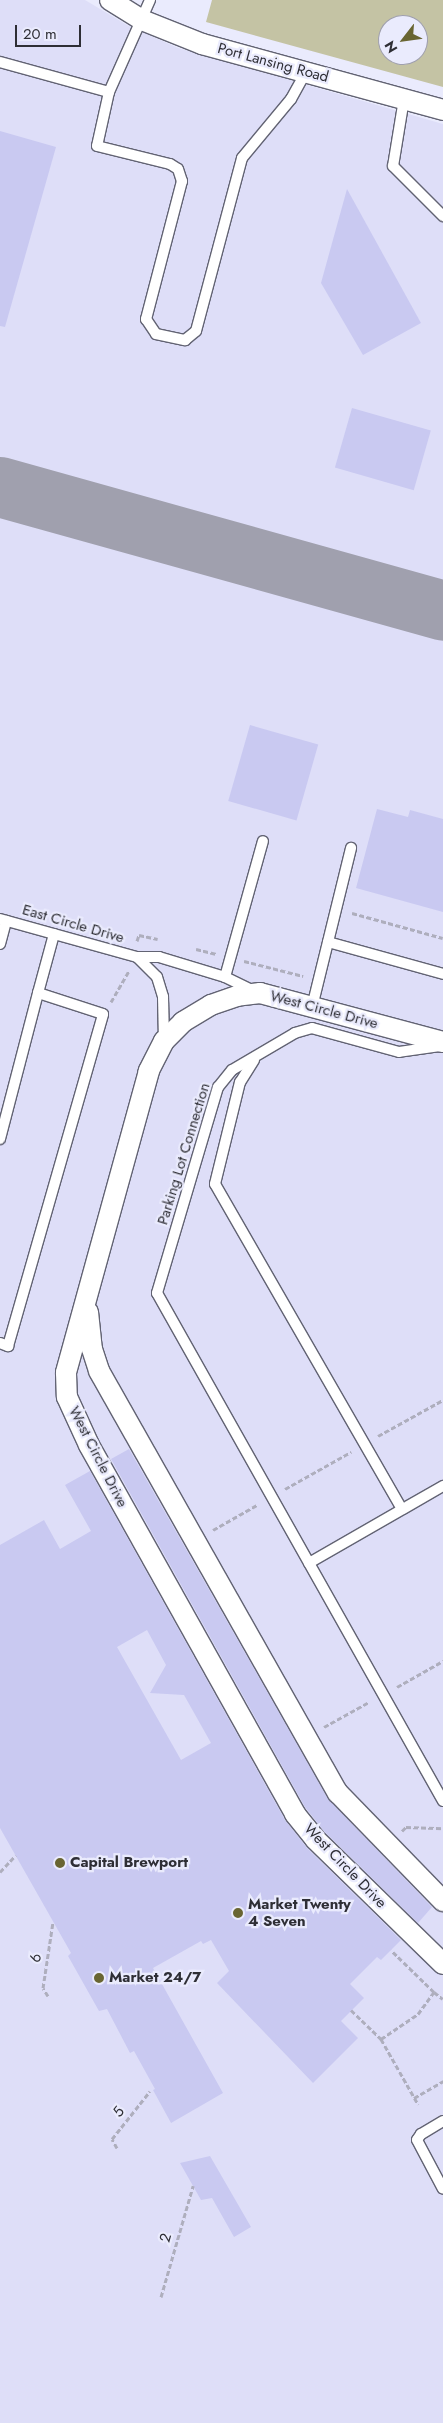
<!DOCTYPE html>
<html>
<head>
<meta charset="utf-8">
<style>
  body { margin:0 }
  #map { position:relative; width:443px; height:2423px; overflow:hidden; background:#eaebfd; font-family:Jost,sans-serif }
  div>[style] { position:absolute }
  .built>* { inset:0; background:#dedef8 }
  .green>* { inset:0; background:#c4c3a4 }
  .taxiway>* { height:60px; margin:-30px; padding:0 30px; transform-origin:30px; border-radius:30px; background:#a0a0ae }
  .building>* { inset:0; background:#c9c9f1; transform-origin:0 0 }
  .path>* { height:3px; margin-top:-1.5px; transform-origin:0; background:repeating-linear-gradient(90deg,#aeaebd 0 5px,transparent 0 7.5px) }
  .roads { filter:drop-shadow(1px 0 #626373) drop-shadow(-1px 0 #626373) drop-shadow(0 1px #626373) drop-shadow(0 -1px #626373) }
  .lane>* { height:10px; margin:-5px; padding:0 5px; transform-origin:5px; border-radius:5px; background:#fff }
  .street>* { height:20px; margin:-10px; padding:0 10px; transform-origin:10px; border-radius:10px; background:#fff }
  .dots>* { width:14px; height:14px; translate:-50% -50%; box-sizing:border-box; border:2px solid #eaebfd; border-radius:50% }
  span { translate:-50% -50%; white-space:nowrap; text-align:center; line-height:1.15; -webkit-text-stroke:4.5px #eaebfd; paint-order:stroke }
  .street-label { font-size:15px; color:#2e2e35 }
  .poi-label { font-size:15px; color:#2e2e35; font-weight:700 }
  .left { translate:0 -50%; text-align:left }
  .north { position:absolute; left:378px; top:15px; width:50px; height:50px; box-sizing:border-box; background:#eaebfd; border:1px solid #9f9fad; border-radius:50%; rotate:240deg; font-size:14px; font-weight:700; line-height:20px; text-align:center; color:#2e2e35 }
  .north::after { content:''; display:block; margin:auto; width:18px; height:22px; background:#696532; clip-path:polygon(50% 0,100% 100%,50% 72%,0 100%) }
  .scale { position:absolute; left:15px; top:25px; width:66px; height:22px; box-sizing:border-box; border:2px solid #2e2e35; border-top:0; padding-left:6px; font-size:15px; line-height:18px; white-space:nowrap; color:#2e2e35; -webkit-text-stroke:4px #eaebfd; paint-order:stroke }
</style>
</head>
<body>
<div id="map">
  <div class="built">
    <i style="clip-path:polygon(0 0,85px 0,127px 25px,178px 48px,443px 124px,443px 2423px,0 2423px)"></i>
  </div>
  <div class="green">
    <i style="clip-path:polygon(evenodd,212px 0,443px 0,443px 87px,206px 22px,212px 0,388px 25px,418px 25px,418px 55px,388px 55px,388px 25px)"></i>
  </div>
  <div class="taxiway">
    <i style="left:0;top:487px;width:460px;rotate:15.6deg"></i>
  </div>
  <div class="building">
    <i style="clip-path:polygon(0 131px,56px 147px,5px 327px,0 326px)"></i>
    <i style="clip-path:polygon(347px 189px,421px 323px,363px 355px,321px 283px)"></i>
    <i style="left:352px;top:408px;width:82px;height:62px;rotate:16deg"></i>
    <i style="left:250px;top:725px;width:71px;height:79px;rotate:16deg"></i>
    <i style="clip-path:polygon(377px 809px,408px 817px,410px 810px,443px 819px,443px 912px,356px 888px)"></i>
    <i style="clip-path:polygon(129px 1449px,328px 1799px,432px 1907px,418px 1923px,324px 1831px,305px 1807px,111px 1459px)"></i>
    <i style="clip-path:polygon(evenodd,90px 1471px,285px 1820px,307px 1848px,401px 1940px,381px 1960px,377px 1957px,350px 1984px,364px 1998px,341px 2021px,358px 2038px,313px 2083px,217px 1983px,229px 1971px,211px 1940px,203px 1944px,201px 1941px,153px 1968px,223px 2093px,171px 2123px,153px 2090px,155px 2089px,134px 2051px,130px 2053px,107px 2009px,99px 2011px,68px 1956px,71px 1953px,0 1828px,0 1545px,44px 1520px,60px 1549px,91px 1531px,65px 1485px,90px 1471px,147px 1630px,166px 1665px,150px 1693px,184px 1695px,211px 1743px,181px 1760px,117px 1647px,147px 1630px)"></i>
    <i style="clip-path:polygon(210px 2156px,251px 2227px,234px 2237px,212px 2198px,201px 2200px,180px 2163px)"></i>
  </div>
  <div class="path">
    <i style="left:352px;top:913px;width:94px;rotate:15.4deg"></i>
    <i style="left:137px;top:941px;width:6px;rotate:-72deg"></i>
    <i style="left:139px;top:935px;width:19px;rotate:12deg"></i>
    <i style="left:196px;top:949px;width:21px;rotate:14deg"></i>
    <i style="left:244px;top:961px;width:61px;rotate:14.3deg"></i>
    <i style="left:111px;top:1002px;width:36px;rotate:-60deg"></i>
    <i style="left:378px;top:1436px;width:74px;rotate:-29deg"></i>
    <i style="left:285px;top:1489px;width:76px;rotate:-29.3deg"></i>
    <i style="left:213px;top:1530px;width:51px;rotate:-29.6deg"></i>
    <i style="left:397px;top:1687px;width:53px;rotate:-29.5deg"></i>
    <i style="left:324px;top:1727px;width:51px;rotate:-29.1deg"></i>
    <i style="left:402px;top:1831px;width:6px;rotate:-45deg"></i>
    <i style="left:406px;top:1827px;width:37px;rotate:2deg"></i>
    <i style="left:0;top:1872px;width:23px;rotate:-47deg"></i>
    <i style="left:434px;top:1992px;width:11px;rotate:38deg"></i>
    <i style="left:48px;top:1996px;width:9px;rotate:-122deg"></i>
    <i style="left:43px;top:1988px;width:67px;rotate:-81.4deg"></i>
    <i style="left:351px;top:2010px;width:42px;rotate:44deg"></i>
    <i style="left:381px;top:2039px;width:75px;rotate:60.4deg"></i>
    <i style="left:381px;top:2039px;width:45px;rotate:-34deg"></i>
    <i style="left:418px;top:2014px;width:27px;rotate:-54deg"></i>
    <i style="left:434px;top:1992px;width:60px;rotate:-135.7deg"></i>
    <i style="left:414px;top:2098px;width:34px;rotate:-30deg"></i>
    <i style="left:117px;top:2148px;width:10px;rotate:-119deg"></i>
    <i style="left:112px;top:2139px;width:61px;rotate:-51.6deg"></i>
    <i style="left:161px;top:2297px;width:116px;rotate:-73.9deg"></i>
  </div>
  <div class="roads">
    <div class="lane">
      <i style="left:150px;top:0;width:101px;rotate:114deg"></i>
      <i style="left:109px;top:92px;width:55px;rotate:102.5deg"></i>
      <i style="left:97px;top:146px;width:75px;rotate:13.9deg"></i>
      <i style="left:170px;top:164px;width:9px;rotate:32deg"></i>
      <i style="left:178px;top:169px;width:13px;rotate:72deg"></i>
      <i style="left:182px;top:181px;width:143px;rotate:104.6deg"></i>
      <i style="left:146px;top:319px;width:18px;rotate:56deg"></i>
      <i style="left:156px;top:334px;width:30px;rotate:12deg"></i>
      <i style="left:185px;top:340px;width:14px;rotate:-39deg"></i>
      <i style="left:196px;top:331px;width:179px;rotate:-75.1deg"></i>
      <i style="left:242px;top:158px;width:77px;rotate:-50.3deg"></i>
      <i style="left:291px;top:99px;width:31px;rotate:-61deg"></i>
      <i style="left:0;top:62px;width:113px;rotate:15.4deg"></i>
      <i style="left:404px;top:99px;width:68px;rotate:99.3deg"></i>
      <i style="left:393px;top:166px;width:71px;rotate:45deg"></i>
      <i style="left:0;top:919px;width:142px;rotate:15.5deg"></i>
      <i style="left:137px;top:957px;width:22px"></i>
      <i style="left:159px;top:957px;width:69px;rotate:16.9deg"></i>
      <i style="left:225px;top:977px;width:32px;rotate:26deg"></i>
      <i style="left:328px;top:942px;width:119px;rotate:15.5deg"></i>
      <i style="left:0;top:944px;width:24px;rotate:-75deg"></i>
      <i style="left:137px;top:957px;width:28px;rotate:45deg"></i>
      <i style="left:157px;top:977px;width:21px;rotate:73deg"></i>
      <i style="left:163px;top:997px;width:43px;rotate:88.7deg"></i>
      <i style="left:225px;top:977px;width:141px;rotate:-74.4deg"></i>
      <i style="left:312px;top:1007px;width:164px;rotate:-76.2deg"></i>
      <i style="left:440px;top:1046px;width:41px;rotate:171.7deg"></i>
      <i style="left:399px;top:1052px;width:90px;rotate:-164.6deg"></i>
      <i style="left:312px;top:1028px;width:18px;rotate:164deg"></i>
      <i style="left:295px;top:1033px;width:73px;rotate:149.6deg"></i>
      <i style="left:232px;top:1070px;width:22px;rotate:129deg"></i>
      <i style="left:218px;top:1087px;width:215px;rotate:106.5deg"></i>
      <i style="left:157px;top:1293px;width:583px;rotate:60.62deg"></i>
      <i style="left:254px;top:1060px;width:26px;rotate:122deg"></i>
      <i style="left:240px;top:1082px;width:105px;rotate:103.8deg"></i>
      <i style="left:215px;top:1184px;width:375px;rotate:60.1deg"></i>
      <i style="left:0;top:1139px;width:151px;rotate:-75.4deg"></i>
      <i style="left:0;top:1343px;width:9px;rotate:21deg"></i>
      <i style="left:8px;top:1346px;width:345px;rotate:-74deg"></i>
      <i style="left:103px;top:1014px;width:68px;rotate:-162.1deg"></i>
      <i style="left:38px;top:993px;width:61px;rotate:-74.8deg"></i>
      <i style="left:309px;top:1563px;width:155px;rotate:-29.9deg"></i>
      <i style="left:443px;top:2121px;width:26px;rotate:149deg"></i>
      <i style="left:421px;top:2134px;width:7px;rotate:124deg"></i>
      <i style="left:417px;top:2140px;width:55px;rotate:62deg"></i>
    </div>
    <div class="street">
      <i style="left:110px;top:0;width:38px;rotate:32deg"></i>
      <i style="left:142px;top:20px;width:65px;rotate:21.8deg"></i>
      <i style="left:202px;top:44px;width:250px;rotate:15.3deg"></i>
      <i style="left:443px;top:1042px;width:189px;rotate:-165deg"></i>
      <i style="left:260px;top:993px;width:23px;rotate:173deg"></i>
      <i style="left:237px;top:996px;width:28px;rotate:161deg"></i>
      <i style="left:211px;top:1005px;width:33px;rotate:149deg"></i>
      <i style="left:183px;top:1022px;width:27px;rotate:135deg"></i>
      <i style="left:164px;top:1041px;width:34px;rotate:117deg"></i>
      <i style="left:149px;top:1071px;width:313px;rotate:105.4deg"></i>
      <i style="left:66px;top:1373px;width:24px;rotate:88deg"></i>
      <i style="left:67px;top:1397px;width:53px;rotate:65.4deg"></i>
      <i style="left:89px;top:1445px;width:423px;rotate:60.8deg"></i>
      <i style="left:295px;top:1814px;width:32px;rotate:51deg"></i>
      <i style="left:315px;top:1839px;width:179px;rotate:44.3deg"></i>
      <i style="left:88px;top:1312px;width:37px;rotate:84deg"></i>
      <i style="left:92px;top:1349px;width:23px;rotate:72deg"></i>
      <i style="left:99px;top:1371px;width:485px;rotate:60.5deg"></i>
      <i style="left:338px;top:1793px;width:151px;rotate:45.8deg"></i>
    </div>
  </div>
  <div class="dots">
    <i style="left:60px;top:1863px;background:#696532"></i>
    <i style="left:238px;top:1913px;background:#696532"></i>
    <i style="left:99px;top:1978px;background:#696532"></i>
  </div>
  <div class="street-label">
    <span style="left:273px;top:63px;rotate:15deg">Port Lansing Road</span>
    <span style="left:73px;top:924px;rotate:16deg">East Circle Drive</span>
    <span style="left:324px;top:1010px;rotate:15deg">West Circle Drive</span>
    <span style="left:184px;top:1154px;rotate:-73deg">Parking Lot Connection</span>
    <span style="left:98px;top:1457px;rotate:63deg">West Circle Drive</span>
    <span style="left:345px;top:1866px;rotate:46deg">West Circle Drive</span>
    <span style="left:36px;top:1958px;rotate:-81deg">6</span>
    <span style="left:119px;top:2112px;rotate:-52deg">5</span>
    <span style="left:166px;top:2238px;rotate:-74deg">2</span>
  </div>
  <div class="poi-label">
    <span class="left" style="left:70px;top:1863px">Capital Brewport</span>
    <span class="left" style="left:248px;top:1913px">Market Twenty<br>4 Seven</span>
    <span class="left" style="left:109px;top:1978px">Market 24/7</span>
  </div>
  <div class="north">N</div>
  <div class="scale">20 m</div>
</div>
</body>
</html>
